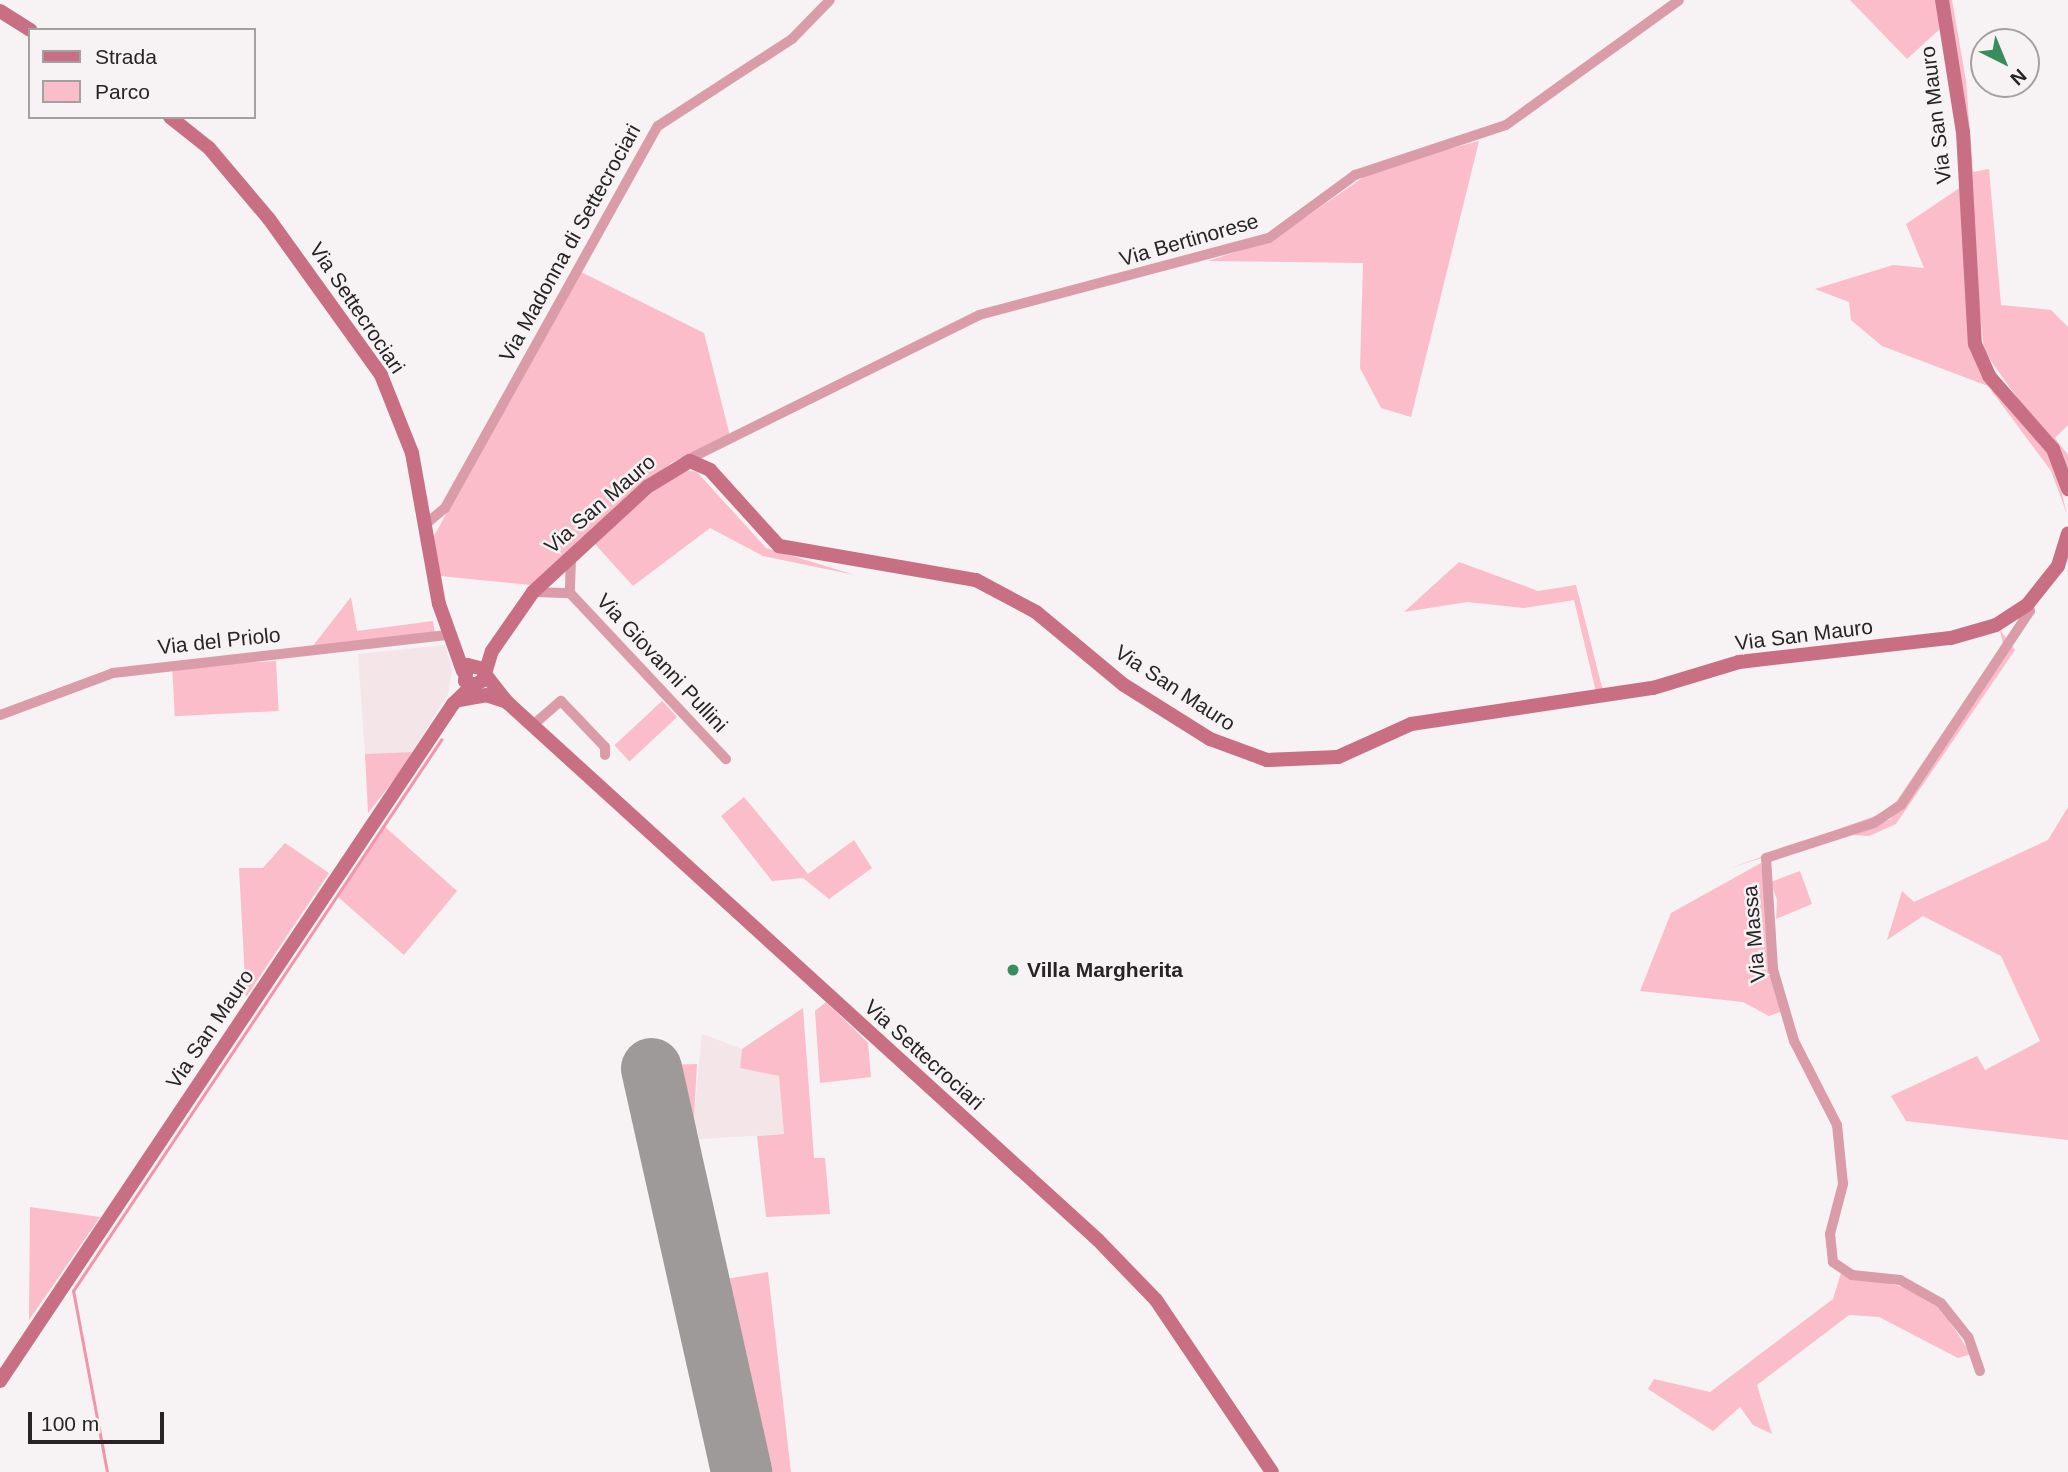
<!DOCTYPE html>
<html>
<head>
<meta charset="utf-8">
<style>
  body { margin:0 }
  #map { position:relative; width:2068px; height:1472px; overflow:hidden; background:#f7f2f3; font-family:Helvetica,sans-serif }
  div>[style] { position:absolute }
  .built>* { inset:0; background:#f3e5e8 }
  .green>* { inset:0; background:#fabdc9; transform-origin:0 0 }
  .stream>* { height:2.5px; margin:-1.25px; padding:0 1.25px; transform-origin:1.25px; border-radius:1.25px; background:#ef96aa }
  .runway>* { height:61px; margin:-30.5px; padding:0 30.5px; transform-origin:30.5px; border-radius:30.5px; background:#9e9a9a }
  .street>* { height:10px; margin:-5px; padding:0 5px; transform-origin:5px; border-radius:5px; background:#da9ca8 }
  .secondary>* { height:14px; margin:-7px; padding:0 7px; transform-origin:7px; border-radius:7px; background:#c86f84 }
  .dots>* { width:19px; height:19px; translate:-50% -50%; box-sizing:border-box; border:4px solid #f7f2f3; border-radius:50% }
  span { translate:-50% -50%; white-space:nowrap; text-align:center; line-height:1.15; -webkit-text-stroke:5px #f7f2f3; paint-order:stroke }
  .street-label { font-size:21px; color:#262424 }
  .poi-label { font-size:21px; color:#262424; font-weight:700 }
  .left { translate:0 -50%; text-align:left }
  .legend { position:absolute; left:28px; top:28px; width:228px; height:91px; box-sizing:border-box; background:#f7f2f3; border:2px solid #a3a0a0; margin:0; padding:9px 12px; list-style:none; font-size:21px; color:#262424 }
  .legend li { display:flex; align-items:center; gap:14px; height:35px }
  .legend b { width:35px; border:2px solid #a3a0a0 }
  .north { position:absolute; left:1970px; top:28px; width:70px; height:70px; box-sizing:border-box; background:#f7f2f3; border:2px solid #a3a0a0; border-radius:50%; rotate:137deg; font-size:19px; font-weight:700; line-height:28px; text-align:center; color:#262424 }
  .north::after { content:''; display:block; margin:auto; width:24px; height:32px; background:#3a8c5d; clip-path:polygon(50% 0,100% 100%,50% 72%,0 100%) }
  .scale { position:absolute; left:28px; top:1412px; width:136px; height:32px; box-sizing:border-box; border:4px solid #262424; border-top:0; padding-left:9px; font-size:21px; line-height:24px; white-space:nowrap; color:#262424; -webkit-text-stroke:5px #f7f2f3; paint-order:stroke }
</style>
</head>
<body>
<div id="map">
  <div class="built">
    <i style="clip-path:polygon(445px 645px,452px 670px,448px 694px,412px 752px,365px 754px,358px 654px)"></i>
    <i style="clip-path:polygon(702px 1034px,742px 1049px,740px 1068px,779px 1076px,784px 1134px,699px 1139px,694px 1117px)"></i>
  </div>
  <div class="green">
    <i style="clip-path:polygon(1850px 0,1937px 0,1942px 27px,1907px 59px)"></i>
    <i style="clip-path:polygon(1945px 0,1952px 0,1966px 81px,1973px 172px,1989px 169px,2001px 305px,2051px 310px,2068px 327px,2068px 425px,2055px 438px,2068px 455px,2068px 470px,1984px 351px)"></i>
    <i style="clip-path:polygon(1479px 141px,1411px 417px,1381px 408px,1360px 368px,1363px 263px,1208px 261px,1273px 240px,1378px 167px)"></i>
    <i style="clip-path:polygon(1964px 185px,1973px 343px,2052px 454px,2067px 514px,2051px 471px,1988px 386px,1882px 346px,1851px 320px,1849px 302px,1815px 289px,1893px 265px,1924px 268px,1906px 224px)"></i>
    <i style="clip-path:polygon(579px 271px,704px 333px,730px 436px,671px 463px,531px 585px,440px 576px,433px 538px)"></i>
    <i style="clip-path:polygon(679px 469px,697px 472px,766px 548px,855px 575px,763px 556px,710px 528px,633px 586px,594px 543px)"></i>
    <i style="clip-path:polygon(1459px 562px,1538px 591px,1576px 585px,1604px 695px,1597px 696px,1574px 600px,1524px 608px,1467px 602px,1404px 612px)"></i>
    <i style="clip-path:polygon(351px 597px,357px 631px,433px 621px,435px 635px,312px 647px)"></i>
    <i style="clip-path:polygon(2000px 630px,2015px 650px,1896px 824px,1869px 836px,1852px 835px,1891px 819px,1911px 788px,1882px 818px,1728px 869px,1883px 813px,1896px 802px,2003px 644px)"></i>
    <i style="left:276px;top:661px;width:50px;height:104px;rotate:87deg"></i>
    <i style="left:662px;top:701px;width:22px;height:65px;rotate:47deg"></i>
    <i style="clip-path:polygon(412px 752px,404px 767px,368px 813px,365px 754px)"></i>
    <i style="clip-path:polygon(744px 797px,808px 874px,854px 840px,872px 868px,829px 899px,803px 878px,772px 881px,721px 816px)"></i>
    <i style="clip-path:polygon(2068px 807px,2068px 1140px,1906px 1121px,1891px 1096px,1977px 1056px,1985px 1070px,2040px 1041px,2001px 956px,1923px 916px,1887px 940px,1902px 891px,1914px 902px,2048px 840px)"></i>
    <i style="clip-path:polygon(384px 826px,457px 891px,404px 955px,337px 896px)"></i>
    <i style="clip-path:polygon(285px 843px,329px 873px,246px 997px,239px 868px,263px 868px)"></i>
    <i style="clip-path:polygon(1761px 863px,1781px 1012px,1769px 1016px,1743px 1002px,1640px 991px,1671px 913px)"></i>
    <i style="clip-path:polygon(1800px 871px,1812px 904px,1776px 919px,1776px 970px,1785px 1009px,1774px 968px,1777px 900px,1771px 882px)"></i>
    <i style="clip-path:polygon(826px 1002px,868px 1043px,871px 1077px,820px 1083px,815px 1011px)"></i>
    <i style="clip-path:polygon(803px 1008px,814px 1158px,825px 1158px,830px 1214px,766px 1217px,757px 1136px,784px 1134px,779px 1076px,740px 1068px,742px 1049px)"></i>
    <i style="clip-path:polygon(697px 1064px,694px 1117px,726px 1279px,768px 1272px,791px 1472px,754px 1472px,661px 1065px)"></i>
    <i style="clip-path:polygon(30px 1207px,100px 1217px,29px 1320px)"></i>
    <i style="clip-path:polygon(1841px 1273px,1908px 1288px,1940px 1307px,1971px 1354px,1958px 1358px,1879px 1317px,1849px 1315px,1757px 1385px,1772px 1434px,1753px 1425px,1740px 1407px,1713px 1431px,1648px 1389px,1654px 1379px,1710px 1392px,1833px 1299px)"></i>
  </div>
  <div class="stream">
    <i style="left:107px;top:1472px;width:184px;rotate:-100.6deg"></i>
    <i style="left:73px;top:1291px;width:663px;rotate:-56.26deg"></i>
  </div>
  <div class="runway">
    <i style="left:651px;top:1068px;width:414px;rotate:77.4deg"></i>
  </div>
  <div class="street">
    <i style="left:685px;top:461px;width:328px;rotate:-26.4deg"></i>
    <i style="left:979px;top:315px;width:300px;rotate:-14.9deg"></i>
    <i style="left:1269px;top:238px;width:107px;rotate:-36.2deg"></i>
    <i style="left:1355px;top:175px;width:159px;rotate:-18.3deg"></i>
    <i style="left:1506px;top:125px;width:213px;rotate:-35.8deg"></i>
    <i style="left:427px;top:523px;width:23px;rotate:-40deg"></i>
    <i style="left:445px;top:508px;width:437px;rotate:-60.9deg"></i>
    <i style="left:658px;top:126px;width:160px;rotate:-33deg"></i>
    <i style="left:792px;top:39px;width:54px;rotate:-45.7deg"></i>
    <i style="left:571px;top:558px;width:35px;rotate:92deg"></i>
    <i style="left:570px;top:593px;width:228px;rotate:46.8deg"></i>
    <i style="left:535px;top:592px;width:35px;rotate:2deg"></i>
    <i style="left:0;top:715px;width:121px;rotate:-20.4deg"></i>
    <i style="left:113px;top:673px;width:338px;rotate:-6.5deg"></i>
    <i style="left:533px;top:725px;width:37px;rotate:-41deg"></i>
    <i style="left:561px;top:701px;width:64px;rotate:46.3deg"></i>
    <i style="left:605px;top:747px;width:8px;rotate:90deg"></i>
    <i style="left:1980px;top:1371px;width:36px;rotate:-109deg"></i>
    <i style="left:1968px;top:1337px;width:43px;rotate:-128.5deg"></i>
    <i style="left:1941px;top:1303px;width:47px;rotate:-150.7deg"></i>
    <i style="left:1900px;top:1280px;width:48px;rotate:-174.1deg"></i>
    <i style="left:1852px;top:1275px;width:23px;rotate:-146deg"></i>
    <i style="left:1833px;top:1262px;width:28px;rotate:-96deg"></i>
    <i style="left:1830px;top:1234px;width:52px;rotate:-75.4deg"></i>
    <i style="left:1843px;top:1184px;width:59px;rotate:-95.8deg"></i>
    <i style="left:1837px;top:1125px;width:94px;rotate:-117.1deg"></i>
    <i style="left:1794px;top:1041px;width:75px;rotate:-106.3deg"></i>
    <i style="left:1773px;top:969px;width:111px;rotate:-93.6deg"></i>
    <i style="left:1766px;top:858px;width:114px;rotate:-18deg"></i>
    <i style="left:1874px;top:823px;width:32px;rotate:-34deg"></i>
    <i style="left:1901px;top:805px;width:233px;rotate:-56.4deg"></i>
    <i style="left:2030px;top:611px;width:7px;rotate:-117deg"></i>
  </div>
  <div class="secondary">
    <i style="left:1942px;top:0;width:134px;rotate:81deg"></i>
    <i style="left:1963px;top:132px;width:212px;rotate:86.8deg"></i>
    <i style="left:1975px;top:344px;width:35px;rotate:66deg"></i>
    <i style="left:1989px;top:376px;width:97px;rotate:48.8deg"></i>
    <i style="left:2053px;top:449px;width:43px;rotate:69.4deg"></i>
    <i style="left:0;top:11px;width:36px;rotate:32deg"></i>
    <i style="left:170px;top:117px;width:50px;rotate:38.5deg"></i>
    <i style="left:209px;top:148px;width:93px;rotate:49.8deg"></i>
    <i style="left:269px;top:219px;width:192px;rotate:54.3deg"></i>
    <i style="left:381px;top:375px;width:84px;rotate:68.3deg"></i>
    <i style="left:412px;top:453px;width:153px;rotate:79.9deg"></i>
    <i style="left:439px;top:604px;width:71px;rotate:70.3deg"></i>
    <i style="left:484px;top:669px;width:17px;rotate:-167deg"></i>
    <i style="left:467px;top:665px;width:16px;rotate:97deg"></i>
    <i style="left:465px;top:681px;width:11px;rotate:22deg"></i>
    <i style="left:475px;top:685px;width:9px;rotate:-32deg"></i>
    <i style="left:483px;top:680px;width:30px;rotate:-73deg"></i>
    <i style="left:492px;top:651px;width:72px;rotate:-55.2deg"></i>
    <i style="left:533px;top:592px;width:155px;rotate:-42.6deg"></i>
    <i style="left:647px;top:487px;width:50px;rotate:-31.2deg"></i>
    <i style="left:690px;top:461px;width:22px;rotate:24deg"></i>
    <i style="left:710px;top:470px;width:103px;rotate:47.8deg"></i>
    <i style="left:779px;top:546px;width:200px;rotate:9.8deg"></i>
    <i style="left:976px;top:580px;width:68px;rotate:28.1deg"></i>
    <i style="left:1036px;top:612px;width:114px;rotate:39.7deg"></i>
    <i style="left:1124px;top:685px;width:102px;rotate:32.1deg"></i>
    <i style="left:1210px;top:739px;width:61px;rotate:20.2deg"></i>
    <i style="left:1267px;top:760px;width:71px;rotate:-2.4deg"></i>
    <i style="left:1338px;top:757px;width:80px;rotate:-24.3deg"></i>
    <i style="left:1411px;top:724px;width:245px;rotate:-8.5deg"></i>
    <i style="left:1653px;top:688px;width:90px;rotate:-16.8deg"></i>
    <i style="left:1739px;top:662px;width:213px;rotate:-6.5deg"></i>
    <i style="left:1951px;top:638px;width:47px;rotate:-16.1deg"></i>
    <i style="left:1996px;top:625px;width:37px;rotate:-33deg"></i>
    <i style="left:2027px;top:605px;width:50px;rotate:-51.5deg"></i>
    <i style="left:2058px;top:566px;width:34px;rotate:-73deg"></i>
    <i style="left:485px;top:674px;width:37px;rotate:52deg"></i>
    <i style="left:508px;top:703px;width:798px;rotate:42.31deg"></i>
    <i style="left:1098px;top:1240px;width:83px;rotate:46deg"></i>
    <i style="left:1156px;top:1300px;width:207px;rotate:56deg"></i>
    <i style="left:459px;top:700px;width:27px;rotate:-10deg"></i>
    <i style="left:486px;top:695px;width:22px;rotate:18deg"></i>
    <i style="left:0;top:1381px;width:815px;rotate:-56.21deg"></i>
    <i style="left:453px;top:704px;width:28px;rotate:-44deg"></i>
  </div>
  <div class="dots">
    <i style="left:1013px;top:970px;background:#3a8c5d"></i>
  </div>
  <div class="street-label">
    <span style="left:1936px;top:115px;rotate:-97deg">Via San Mauro</span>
    <span style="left:1189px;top:240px;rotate:-16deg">Via Bertinorese</span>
    <span style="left:570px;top:243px;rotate:-61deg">Via Madonna di Settecrociari</span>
    <span style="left:357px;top:308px;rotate:56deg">Via Settecrociari</span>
    <span style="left:600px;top:504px;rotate:-41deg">Via San Mauro</span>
    <span style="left:1804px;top:635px;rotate:-7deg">Via San Mauro</span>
    <span style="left:219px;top:641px;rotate:-6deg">Via del Priolo</span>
    <span style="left:662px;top:663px;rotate:47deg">Via Giovanni Pullini</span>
    <span style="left:1175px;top:688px;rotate:33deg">Via San Mauro</span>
    <span style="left:1754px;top:934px;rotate:-95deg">Via Massa</span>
    <span style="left:210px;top:1029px;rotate:-56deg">Via San Mauro</span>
    <span style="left:924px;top:1055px;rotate:42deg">Via Settecrociari</span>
  </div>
  <div class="poi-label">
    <span class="left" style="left:1027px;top:970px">Villa Margherita</span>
  </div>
  <ul class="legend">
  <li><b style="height:9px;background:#c86f84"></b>Strada</li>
  <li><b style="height:19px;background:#fabdc9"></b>Parco</li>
  </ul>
  <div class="north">N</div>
  <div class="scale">100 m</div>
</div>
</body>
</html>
